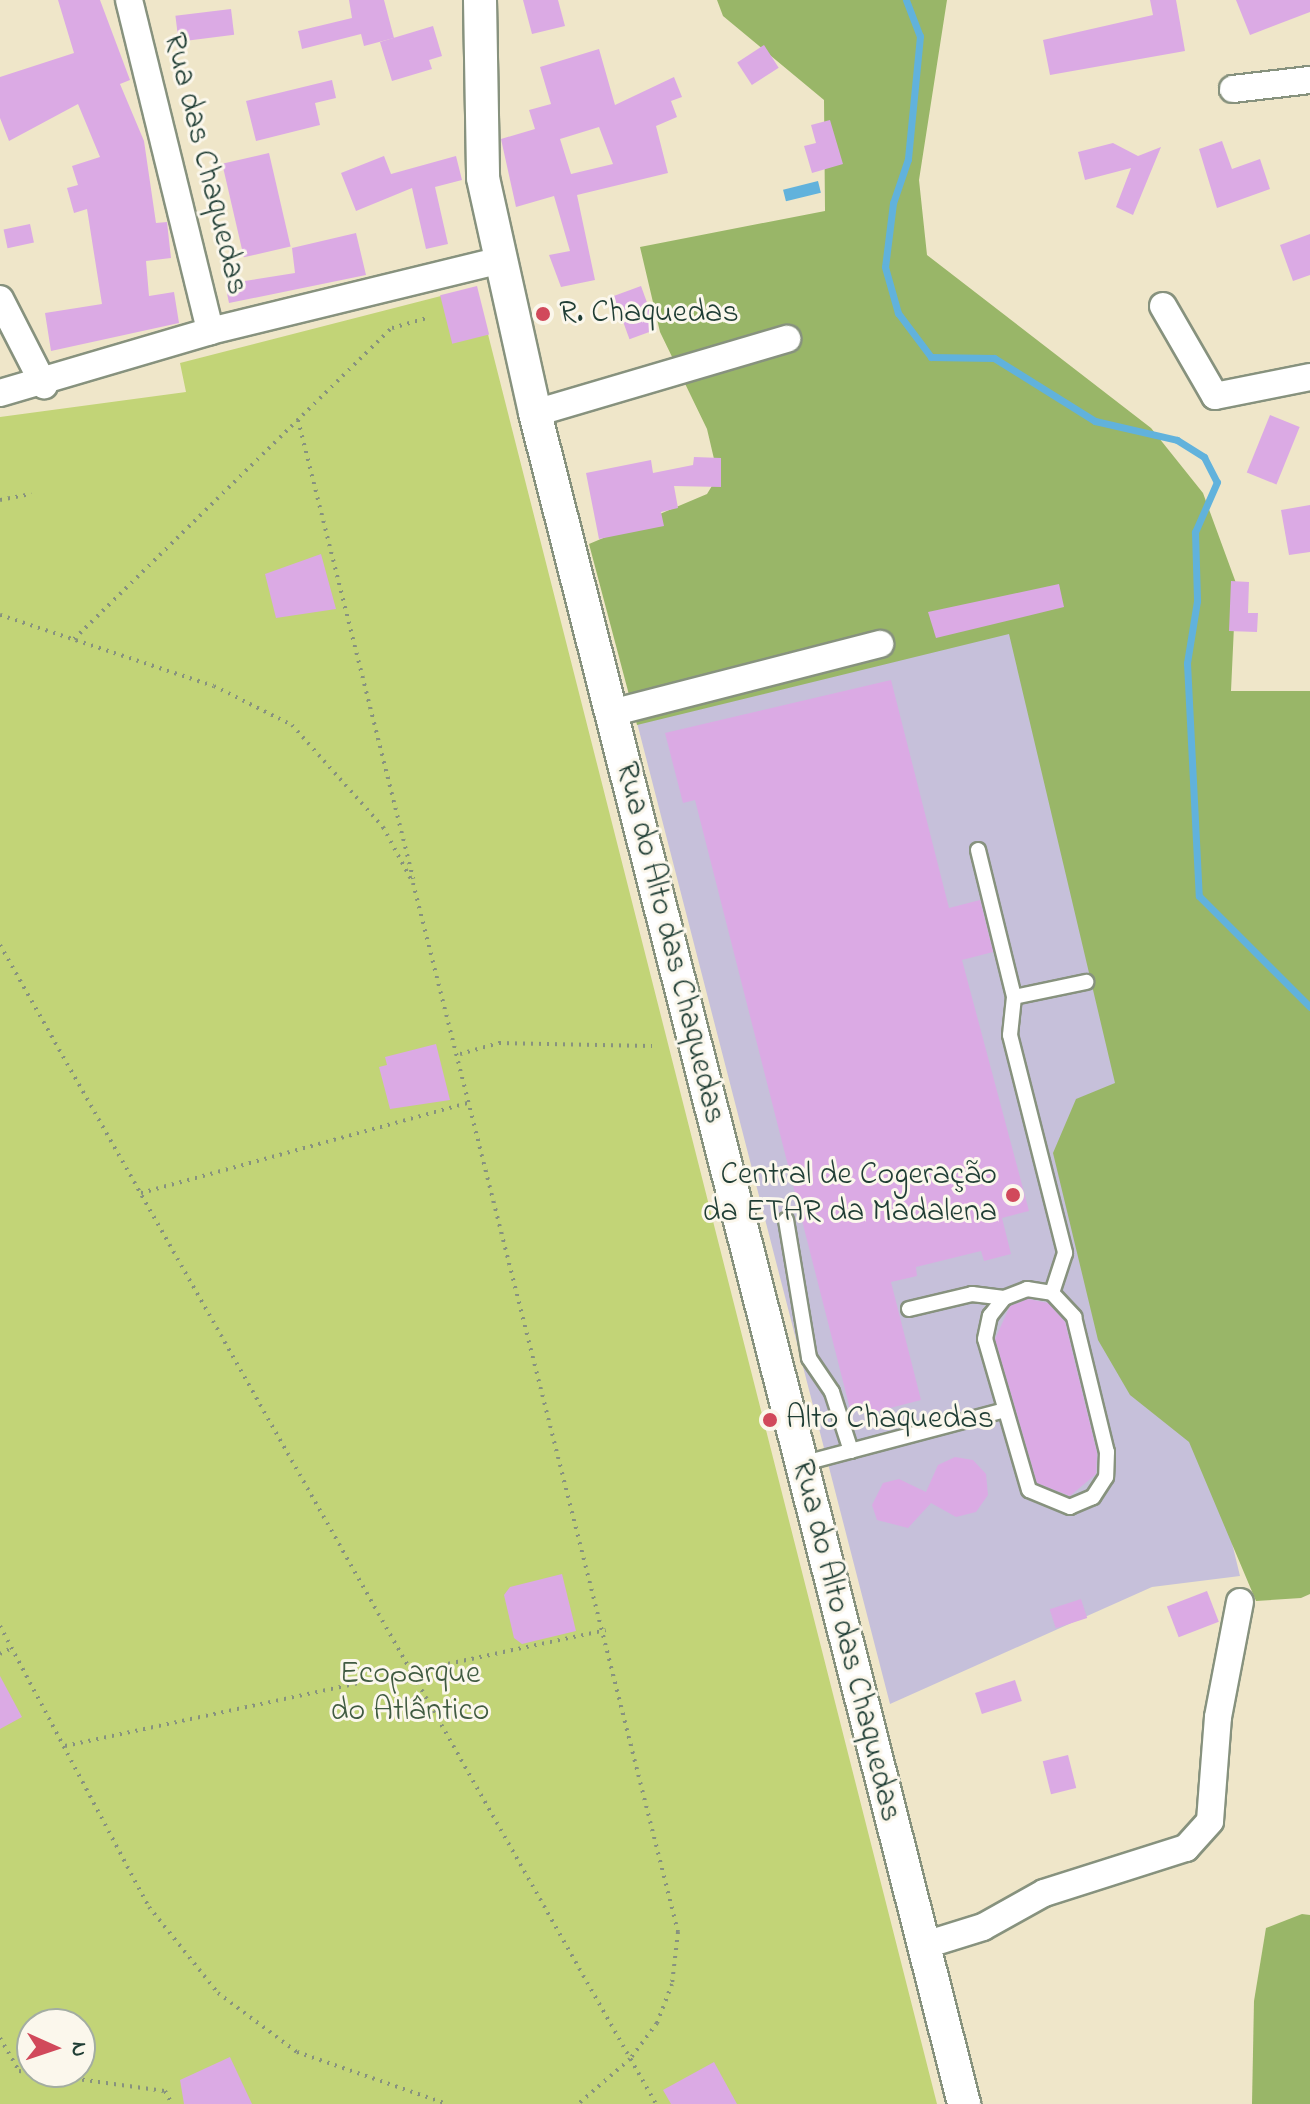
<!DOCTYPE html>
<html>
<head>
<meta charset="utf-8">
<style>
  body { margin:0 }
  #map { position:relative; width:1310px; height:2104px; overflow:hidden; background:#efe6c9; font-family:"Indie Flower",sans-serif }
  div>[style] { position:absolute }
  .industrial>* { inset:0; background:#c6c0da }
  .green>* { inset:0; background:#c2d477 }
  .forest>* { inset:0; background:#99b668 }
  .water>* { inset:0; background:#61b2dc; transform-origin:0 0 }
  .stream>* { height:7px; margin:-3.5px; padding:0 3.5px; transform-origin:3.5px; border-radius:3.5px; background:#61b2dc }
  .building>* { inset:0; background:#dbaae4; transform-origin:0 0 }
  .path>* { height:4px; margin-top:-2px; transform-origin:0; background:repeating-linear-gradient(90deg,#87927e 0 2px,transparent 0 8px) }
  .roads { filter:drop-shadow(2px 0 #87927e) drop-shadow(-2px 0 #87927e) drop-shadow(0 2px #87927e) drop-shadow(0 -2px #87927e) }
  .service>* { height:14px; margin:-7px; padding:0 7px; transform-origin:7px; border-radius:7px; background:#fff }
  .minor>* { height:26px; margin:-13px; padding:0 13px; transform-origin:13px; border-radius:13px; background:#fff }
  .tertiary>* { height:32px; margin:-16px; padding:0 16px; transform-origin:16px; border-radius:16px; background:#fff }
  .dots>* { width:22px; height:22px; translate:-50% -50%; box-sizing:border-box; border:4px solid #fbf7ec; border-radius:50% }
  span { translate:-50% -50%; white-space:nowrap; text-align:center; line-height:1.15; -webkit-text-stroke:6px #fbf7ec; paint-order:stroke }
  .street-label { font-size:32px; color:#1f3d34 }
  .poi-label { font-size:32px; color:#1f3d34 }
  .left { translate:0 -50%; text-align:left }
  .right { translate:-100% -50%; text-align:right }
  .park-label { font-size:32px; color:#405b41 }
  .north { position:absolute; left:16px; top:2008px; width:80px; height:80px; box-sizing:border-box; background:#fbf7ec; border:2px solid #a3ada2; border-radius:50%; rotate:93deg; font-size:22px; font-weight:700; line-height:32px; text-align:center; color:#1f3d34 }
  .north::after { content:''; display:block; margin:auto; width:28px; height:36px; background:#d1495b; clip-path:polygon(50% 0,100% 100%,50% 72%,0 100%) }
</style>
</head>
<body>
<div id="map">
  <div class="industrial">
    <i style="clip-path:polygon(1010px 623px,1240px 1576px,1152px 1587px,890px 1704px,635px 715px)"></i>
  </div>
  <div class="green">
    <i style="clip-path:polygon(evenodd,476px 287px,937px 2104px,0 2104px,0 417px,186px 392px,180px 363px,476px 287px,32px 2024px,80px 2024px,80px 2072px,32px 2072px,32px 2024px)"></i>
  </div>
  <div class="forest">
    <i style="clip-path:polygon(717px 0,947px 0,919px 180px,927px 255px,1151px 428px,1203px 493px,1236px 583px,1231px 691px,1310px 691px,1310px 1594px,1301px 1598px,1256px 1601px,1189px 1442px,1130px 1395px,1098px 1340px,1053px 1153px,1076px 1099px,1115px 1083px,1009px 634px,637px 725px,589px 544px,707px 494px,718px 476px,707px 429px,660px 332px,640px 247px,825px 211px,824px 100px,723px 16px)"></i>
    <i style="clip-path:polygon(1302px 1914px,1310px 1915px,1310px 2104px,1252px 2104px,1254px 2001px,1266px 1928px)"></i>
  </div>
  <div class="water">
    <i style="left:818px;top:181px;width:12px;height:36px;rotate:76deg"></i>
  </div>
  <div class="stream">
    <i style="left:906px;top:0;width:39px;rotate:69deg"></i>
    <i style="left:920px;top:36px;width:124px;rotate:95.6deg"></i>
    <i style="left:908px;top:159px;width:46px;rotate:108.8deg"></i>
    <i style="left:893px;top:203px;width:64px;rotate:97.1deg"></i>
    <i style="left:885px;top:267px;width:48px;rotate:74.2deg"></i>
    <i style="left:898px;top:313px;width:55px;rotate:53.1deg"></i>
    <i style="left:931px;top:357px;width:63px;rotate:0.9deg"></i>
    <i style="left:994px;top:358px;width:119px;rotate:32deg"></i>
    <i style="left:1095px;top:421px;width:84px;rotate:13deg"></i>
    <i style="left:1177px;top:440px;width:32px;rotate:32deg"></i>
    <i style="left:1204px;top:457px;width:28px;rotate:63deg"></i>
    <i style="left:1217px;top:482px;width:55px;rotate:113.7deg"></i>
    <i style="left:1195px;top:532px;width:69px;rotate:88.3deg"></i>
    <i style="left:1197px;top:601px;width:63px;rotate:99.2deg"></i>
    <i style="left:1187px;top:663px;width:233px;rotate:87.1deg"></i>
    <i style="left:1199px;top:896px;width:157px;rotate:45deg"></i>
  </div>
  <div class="building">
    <i style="clip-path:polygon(58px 0,100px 0,130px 80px,120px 84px,144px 141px,156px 223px,167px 222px,171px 258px,146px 261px,149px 296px,174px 292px,179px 323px,51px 351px,45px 313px,102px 304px,87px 209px,74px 213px,67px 188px,78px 185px,72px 166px,100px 157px,78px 104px,9px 141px,0 118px,0 77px,74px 53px)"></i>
    <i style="clip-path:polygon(349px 0,384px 0,394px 38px,364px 46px,361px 34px,302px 49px,298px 31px,352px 18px)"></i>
    <i style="clip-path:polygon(523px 0,558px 0,565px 26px,532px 34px)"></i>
    <i style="clip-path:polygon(1150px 0,1176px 0,1185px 51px,1050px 75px,1043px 40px,1153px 15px)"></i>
    <i style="clip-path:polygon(1236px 0,1310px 0,1310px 12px,1250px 35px)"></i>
    <i style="left:231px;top:9px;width:26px;height:56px;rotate:83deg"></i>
    <i style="clip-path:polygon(433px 26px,442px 56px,429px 60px,432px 69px,392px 81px,380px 42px)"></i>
    <i style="left:764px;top:45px;width:27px;height:32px;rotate:57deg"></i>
    <i style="clip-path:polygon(evenodd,599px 49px,615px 105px,674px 77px,682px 97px,671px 101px,677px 117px,656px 126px,668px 173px,577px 195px,595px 280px,561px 287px,549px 255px,570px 251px,554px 196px,516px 207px,501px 139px,535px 129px,529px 110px,551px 104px,540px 67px,599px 49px,599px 127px,613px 164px,571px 174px,560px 139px,599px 127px)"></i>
    <i style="clip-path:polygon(332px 80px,336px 98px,315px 103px,320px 125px,256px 141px,246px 101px)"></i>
    <i style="clip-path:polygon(830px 120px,843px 164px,812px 173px,804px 146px,816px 143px,811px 125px)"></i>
    <i style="clip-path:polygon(1222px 141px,1232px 169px,1260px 159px,1270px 189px,1217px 208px,1199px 149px)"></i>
    <i style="clip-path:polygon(1113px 143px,1138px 156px,1161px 147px,1133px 215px,1116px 207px,1131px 168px,1085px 180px,1078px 152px)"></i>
    <i style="left:269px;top:153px;width:96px;height:48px;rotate:77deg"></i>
    <i style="clip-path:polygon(384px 156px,391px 174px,456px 156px,462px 180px,435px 187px,448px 244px,426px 249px,412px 188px,356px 211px,341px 173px)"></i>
    <i style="left:30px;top:224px;width:19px;height:27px;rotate:78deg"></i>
    <i style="clip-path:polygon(356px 233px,366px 275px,229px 303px,225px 284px,295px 273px,292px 248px)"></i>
    <i style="clip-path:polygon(1310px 234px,1310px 275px,1293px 281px,1280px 245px)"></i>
    <i style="left:477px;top:286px;width:50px;height:38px;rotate:76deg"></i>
    <i style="left:641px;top:286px;width:46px;height:29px;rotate:70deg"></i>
    <i style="left:1270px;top:415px;width:32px;height:62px;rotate:22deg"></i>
    <i style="clip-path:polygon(694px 457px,721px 458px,721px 487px,674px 486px,678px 508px,661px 512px,664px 526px,599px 539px,586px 473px,651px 460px,653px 473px,693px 465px)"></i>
    <i style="clip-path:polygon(1310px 505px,1310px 552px,1289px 555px,1281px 510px)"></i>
    <i style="clip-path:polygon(321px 554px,336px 609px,276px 618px,265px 574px)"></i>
    <i style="clip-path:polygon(1231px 581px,1249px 582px,1248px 613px,1258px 613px,1257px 632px,1229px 631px)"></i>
    <i style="clip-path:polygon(1059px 584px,1064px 607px,936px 638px,928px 612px)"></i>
    <i style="clip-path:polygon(891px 680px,949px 908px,980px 900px,993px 952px,962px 960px,1029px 1211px,1002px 1218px,1011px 1254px,984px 1261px,981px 1251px,916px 1267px,917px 1276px,891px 1282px,921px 1400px,871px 1413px,869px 1405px,850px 1409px,695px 800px,683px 803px,665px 733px)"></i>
    <i style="clip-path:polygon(436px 1044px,450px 1100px,390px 1109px,379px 1067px,387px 1065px,385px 1057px)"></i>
    <i style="clip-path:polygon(1028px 1299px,1048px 1303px,1065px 1322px,1097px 1453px,1096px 1474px,1070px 1496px,1037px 1483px,995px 1339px,1010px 1306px)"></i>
    <i style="clip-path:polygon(955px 1457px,973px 1460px,986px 1474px,988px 1495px,976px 1512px,956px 1517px,931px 1503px,908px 1528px,877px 1520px,872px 1505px,883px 1483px,899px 1479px,926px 1492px,938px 1465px)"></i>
    <i style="clip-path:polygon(562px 1574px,576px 1631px,522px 1644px,514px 1638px,504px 1595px,510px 1587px)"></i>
    <i style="left:1207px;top:1591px;width:33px;height:43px;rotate:69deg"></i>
    <i style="left:1081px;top:1599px;width:20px;height:33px;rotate:72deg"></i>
    <i style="clip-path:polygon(0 1676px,22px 1717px,0 1729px)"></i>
    <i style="left:1015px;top:1680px;width:22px;height:42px;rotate:72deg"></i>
    <i style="left:1068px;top:1755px;width:34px;height:26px;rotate:76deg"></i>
    <i style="clip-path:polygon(230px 2057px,252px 2104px,184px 2104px,180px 2080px)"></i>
    <i style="clip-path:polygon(714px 2062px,737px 2104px,671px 2104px,663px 2090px)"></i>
  </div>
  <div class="path">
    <i style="left:298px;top:420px;width:473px;rotate:75.9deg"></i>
    <i style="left:0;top:500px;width:32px;rotate:-11deg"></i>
    <i style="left:0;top:615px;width:225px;rotate:18.4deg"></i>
    <i style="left:214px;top:686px;width:87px;rotate:26.6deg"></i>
    <i style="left:292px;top:725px;width:137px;rotate:48.3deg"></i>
    <i style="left:383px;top:827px;width:64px;rotate:61.8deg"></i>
    <i style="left:413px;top:883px;width:1082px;rotate:75.82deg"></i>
    <i style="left:678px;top:1932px;width:52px;rotate:96.6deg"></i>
    <i style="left:672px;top:1984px;width:42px;rotate:111deg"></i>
    <i style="left:657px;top:2023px;width:45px;rotate:126.9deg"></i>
    <i style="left:630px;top:2059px;width:69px;rotate:139.1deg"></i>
    <i style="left:74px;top:639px;width:445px;rotate:-44.4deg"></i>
    <i style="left:392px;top:328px;width:36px;rotate:-16deg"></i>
    <i style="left:0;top:945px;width:1332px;rotate:60.49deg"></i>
    <i style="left:460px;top:1054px;width:41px;rotate:-15.8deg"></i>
    <i style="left:499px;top:1043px;width:153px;rotate:1.1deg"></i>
    <i style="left:141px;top:1193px;width:343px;rotate:-15.4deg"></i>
    <i style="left:0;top:1626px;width:318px;rotate:62.1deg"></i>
    <i style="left:149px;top:1907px;width:110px;rotate:51.3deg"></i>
    <i style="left:218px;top:1993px;width:99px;rotate:36.8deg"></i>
    <i style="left:297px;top:2052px;width:159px;rotate:19.1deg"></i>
    <i style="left:0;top:1654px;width:13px;rotate:-27deg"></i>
    <i style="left:65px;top:1746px;width:553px;rotate:-12.1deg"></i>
    <i style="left:0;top:2038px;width:38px;rotate:60deg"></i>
    <i style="left:19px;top:2071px;width:147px;rotate:7.8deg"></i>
    <i style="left:165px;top:2091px;width:15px;rotate:62deg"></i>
  </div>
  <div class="roads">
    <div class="service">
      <i style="left:978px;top:850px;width:151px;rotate:76.2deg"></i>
      <i style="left:1014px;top:997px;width:38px;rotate:96deg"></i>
      <i style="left:1010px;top:1035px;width:225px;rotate:75.8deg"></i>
      <i style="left:1065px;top:1253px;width:42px;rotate:108deg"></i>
      <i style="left:1014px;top:997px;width:74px;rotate:-11.8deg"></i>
      <i style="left:786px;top:1220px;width:140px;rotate:80.5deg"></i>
      <i style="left:809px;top:1358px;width:41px;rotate:55.9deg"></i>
      <i style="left:832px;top:1392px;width:62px;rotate:72.1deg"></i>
      <i style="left:1027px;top:1289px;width:25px;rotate:9deg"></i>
      <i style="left:1052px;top:1293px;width:33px;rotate:47deg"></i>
      <i style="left:1074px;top:1317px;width:139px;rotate:76.3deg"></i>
      <i style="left:1107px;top:1452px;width:25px;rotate:92deg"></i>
      <i style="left:1106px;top:1477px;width:24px;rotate:123deg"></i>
      <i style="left:1093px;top:1497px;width:25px;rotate:157deg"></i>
      <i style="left:1070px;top:1507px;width:44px;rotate:-157.5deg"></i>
      <i style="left:1029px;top:1490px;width:157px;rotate:-106.2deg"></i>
      <i style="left:985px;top:1339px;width:24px;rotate:-78deg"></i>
      <i style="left:990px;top:1316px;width:23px;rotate:-52deg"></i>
      <i style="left:1004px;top:1298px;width:25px;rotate:-21deg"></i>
      <i style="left:909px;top:1309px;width:65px;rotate:-13.4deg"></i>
      <i style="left:972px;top:1294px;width:32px;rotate:7deg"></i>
      <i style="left:801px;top:1464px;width:208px;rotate:-14.8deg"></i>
    </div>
    <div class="minor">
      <i style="left:129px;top:0;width:341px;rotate:76.2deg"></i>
      <i style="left:1233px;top:89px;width:78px;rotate:-6.7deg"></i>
      <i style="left:0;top:299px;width:97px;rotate:62.9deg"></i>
      <i style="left:1163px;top:306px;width:104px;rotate:60deg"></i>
      <i style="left:1215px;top:396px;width:97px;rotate:-11.3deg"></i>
      <i style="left:0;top:393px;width:219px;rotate:-16.4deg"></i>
      <i style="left:210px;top:331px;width:301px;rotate:-13.7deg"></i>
      <i style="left:535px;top:413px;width:263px;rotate:-16.4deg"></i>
      <i style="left:611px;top:713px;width:278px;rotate:-14.4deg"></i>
      <i style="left:922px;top:1946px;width:64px;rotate:-17.3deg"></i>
      <i style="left:983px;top:1927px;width:70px;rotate:-29.1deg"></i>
      <i style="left:1044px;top:1893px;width:149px;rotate:-17.6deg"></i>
      <i style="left:1186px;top:1848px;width:36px;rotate:-48deg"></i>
      <i style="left:1210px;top:1821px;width:104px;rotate:-85.6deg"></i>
      <i style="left:1218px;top:1717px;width:117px;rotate:-79.2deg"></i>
    </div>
    <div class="tertiary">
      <i style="left:480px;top:0;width:178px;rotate:89deg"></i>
      <i style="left:483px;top:178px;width:241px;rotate:77.5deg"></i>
      <i style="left:535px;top:413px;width:1745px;rotate:75.76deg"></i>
    </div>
  </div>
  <div class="dots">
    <i style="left:543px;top:314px;background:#d1495b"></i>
    <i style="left:1013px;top:1195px;background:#d1495b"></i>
    <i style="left:770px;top:1420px;background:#d1495b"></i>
  </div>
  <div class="street-label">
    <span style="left:204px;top:164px;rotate:76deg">Rua das Chaquedas</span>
    <span style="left:669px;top:943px;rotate:76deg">Rua do Alto das Chaquedas</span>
    <span style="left:845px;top:1641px;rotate:76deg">Rua do Alto das Chaquedas</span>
  </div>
  <div class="poi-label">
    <span class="left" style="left:559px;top:314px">R. Chaquedas</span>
    <span class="right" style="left:997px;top:1195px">Central de Cogeração<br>da ETAR da Madalena</span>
    <span class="left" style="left:786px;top:1420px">Alto Chaquedas</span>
  </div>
  <div class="park-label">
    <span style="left:410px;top:1694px">Ecoparque<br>do Atlântico</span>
  </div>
  <div class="north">N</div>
</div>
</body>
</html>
